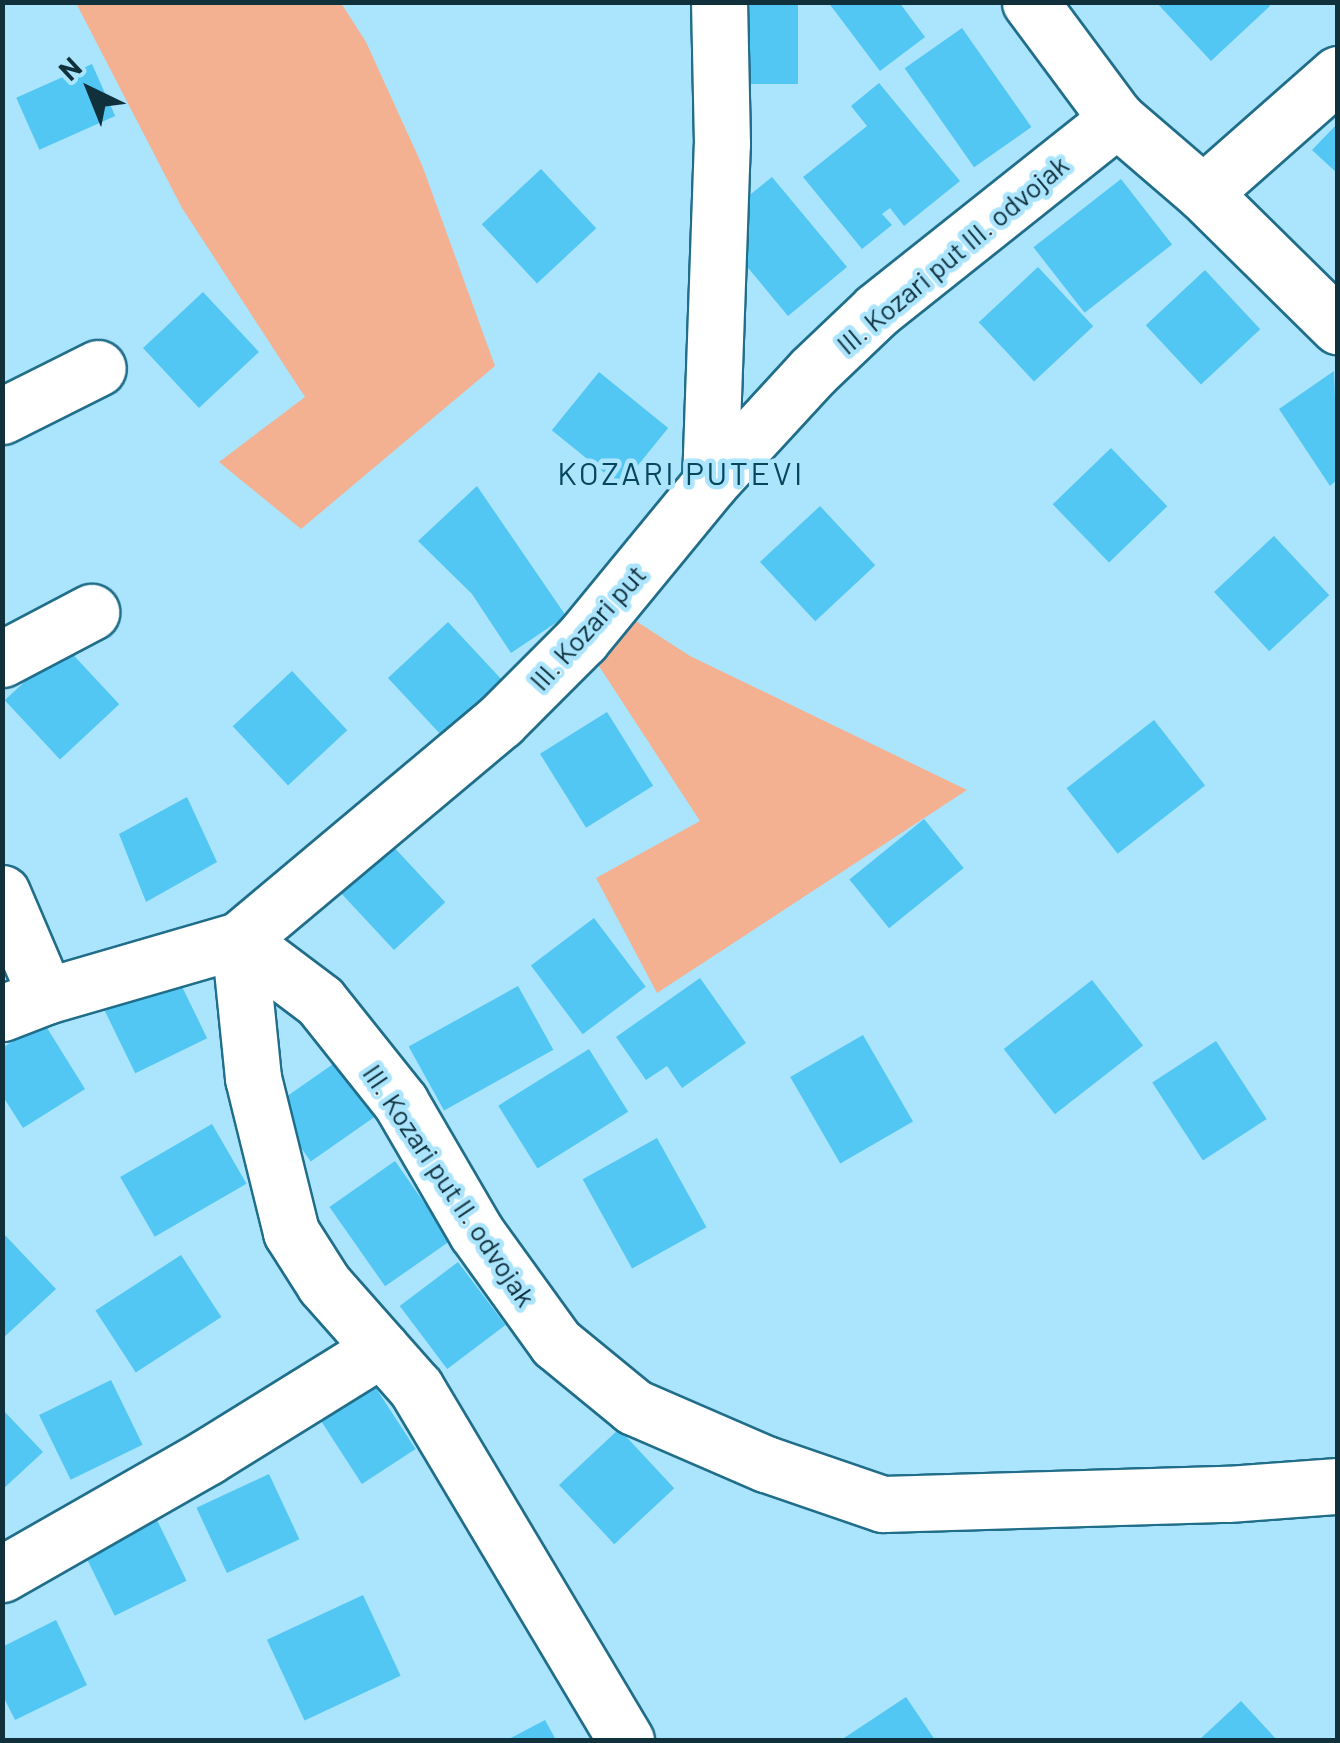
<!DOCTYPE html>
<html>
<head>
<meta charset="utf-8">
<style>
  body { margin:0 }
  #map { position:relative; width:1340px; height:1743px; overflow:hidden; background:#aae4fd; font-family:Barlow,sans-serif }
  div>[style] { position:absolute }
  .green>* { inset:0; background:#f4b191 }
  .building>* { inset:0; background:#52c7f3; transform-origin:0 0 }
  .roads { filter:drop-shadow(2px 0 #206e8a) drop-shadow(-2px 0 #206e8a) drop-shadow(0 2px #206e8a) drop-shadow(0 -2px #206e8a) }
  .minor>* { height:55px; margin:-27.5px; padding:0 27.5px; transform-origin:27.5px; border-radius:27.5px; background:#fff }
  span { translate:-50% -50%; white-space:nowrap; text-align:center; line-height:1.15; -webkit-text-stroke:9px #aae4fd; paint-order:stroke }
  .street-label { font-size:28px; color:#10303c }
  .quarter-label { font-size:32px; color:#06475c; letter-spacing:2.5px }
  .frame { position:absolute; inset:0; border:5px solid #10303c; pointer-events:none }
  .north { position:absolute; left:40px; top:40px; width:100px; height:100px; -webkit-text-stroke:8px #aae4fd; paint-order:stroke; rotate:317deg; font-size:28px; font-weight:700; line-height:40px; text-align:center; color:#10303c }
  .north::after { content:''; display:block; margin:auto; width:35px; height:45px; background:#10303c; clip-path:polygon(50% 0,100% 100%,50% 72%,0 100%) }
</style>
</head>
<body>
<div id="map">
  <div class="green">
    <i style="clip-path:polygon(76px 3px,341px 3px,366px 42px,422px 165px,495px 366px,301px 529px,219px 462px,305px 397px,182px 208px)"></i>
    <i style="clip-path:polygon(625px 614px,690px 656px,967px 790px,657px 993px,596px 878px,700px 821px,593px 657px)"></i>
  </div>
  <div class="building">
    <i style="left:727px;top:2px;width:71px;height:82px"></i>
    <i style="clip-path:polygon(828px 2px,899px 2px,925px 37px,880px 71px)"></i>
    <i style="clip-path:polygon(1156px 2px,1267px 2px,1270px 6px,1211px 61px)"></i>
    <i style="left:962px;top:28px;width:121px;height:70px;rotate:55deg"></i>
    <i style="left:92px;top:64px;width:57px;height:83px;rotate:66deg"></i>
    <i style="clip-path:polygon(879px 83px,960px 181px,904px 226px,890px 208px,882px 214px,892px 225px,862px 249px,803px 177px,867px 126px,851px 106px)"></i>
    <i style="clip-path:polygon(1338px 123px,1338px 174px,1312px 150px)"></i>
    <i style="left:541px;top:169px;width:81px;height:81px;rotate:47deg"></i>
    <i style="clip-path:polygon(772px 177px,847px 267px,788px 316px,734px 251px,731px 210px)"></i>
    <i style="left:1121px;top:179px;width:83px;height:111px;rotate:52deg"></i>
    <i style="left:1038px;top:267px;width:81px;height:81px;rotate:47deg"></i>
    <i style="left:1205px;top:270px;width:81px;height:81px;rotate:47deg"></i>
    <i style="left:203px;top:292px;width:82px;height:82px;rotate:47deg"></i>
    <i style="clip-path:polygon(1334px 371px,1338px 479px,1330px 486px,1279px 409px)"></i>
    <i style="left:599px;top:372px;width:89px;height:75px;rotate:39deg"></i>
    <i style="left:1111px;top:448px;width:81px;height:81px;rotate:46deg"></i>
    <i style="clip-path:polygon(477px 486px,566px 616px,511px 653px,472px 594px,418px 541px)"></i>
    <i style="left:820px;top:506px;width:81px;height:82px;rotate:47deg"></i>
    <i style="left:1274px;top:536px;width:81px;height:82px;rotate:47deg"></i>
    <i style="left:448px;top:622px;width:82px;height:82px;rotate:47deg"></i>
    <i style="left:64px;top:645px;width:81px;height:81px;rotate:47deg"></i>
    <i style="left:292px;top:671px;width:81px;height:81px;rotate:47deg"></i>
    <i style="left:607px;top:712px;width:87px;height:79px;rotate:58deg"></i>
    <i style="left:1154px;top:720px;width:83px;height:111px;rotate:52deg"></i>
    <i style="clip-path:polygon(187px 797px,217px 862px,146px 902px,119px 834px)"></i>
    <i style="left:924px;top:819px;width:63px;height:96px;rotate:51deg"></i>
    <i style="left:390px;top:843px;width:81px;height:70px;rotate:47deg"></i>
    <i style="left:594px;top:918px;width:86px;height:79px;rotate:53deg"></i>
    <i style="left:169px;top:960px;width:87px;height:80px;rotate:64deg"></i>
    <i style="clip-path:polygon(700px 978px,746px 1043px,682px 1088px,667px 1066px,646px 1080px,616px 1037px)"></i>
    <i style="left:1092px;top:980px;width:83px;height:112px;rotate:52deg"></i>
    <i style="left:518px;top:986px;width:73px;height:125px;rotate:61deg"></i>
    <i style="clip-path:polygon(44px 1023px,85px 1089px,23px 1128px,2px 1095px,2px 1048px)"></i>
    <i style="left:863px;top:1035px;width:100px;height:84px;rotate:60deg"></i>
    <i style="left:1216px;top:1041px;width:93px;height:76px;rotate:57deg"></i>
    <i style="left:589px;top:1049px;width:74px;height:107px;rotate:58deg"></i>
    <i style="left:346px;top:1055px;width:67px;height:90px;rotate:55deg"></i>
    <i style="left:212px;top:1124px;width:69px;height:106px;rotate:60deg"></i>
    <i style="left:657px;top:1138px;width:102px;height:85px;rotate:61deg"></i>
    <i style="left:395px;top:1161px;width:97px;height:80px;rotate:55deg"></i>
    <i style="clip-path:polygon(2px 1232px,56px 1289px,2px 1339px)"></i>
    <i style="left:181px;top:1255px;width:74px;height:102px;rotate:57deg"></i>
    <i style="left:458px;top:1262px;width:79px;height:73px;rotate:53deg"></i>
    <i style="left:111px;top:1380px;width:72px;height:80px;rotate:64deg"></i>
    <i style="left:372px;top:1382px;width:80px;height:64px;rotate:57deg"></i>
    <i style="clip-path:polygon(2px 1409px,43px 1452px,2px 1490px)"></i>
    <i style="left:619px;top:1429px;width:81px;height:82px;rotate:47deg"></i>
    <i style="left:269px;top:1474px;width:72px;height:80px;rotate:65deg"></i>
    <i style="left:155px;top:1516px;width:72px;height:80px;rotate:64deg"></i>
    <i style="left:363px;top:1595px;width:89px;height:106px;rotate:65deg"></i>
    <i style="clip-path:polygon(56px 1620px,87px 1685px,15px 1720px,2px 1694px,2px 1647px)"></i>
    <i style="clip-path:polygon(906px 1697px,935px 1740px,841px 1740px)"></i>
    <i style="clip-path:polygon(1241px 1701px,1277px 1740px,1199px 1740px)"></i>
    <i style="clip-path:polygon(545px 1720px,556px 1740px,507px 1740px)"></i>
  </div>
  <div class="roads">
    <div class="minor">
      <i style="left:1030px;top:2px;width:146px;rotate:53.4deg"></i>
      <i style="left:1117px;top:119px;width:113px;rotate:40.7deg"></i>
      <i style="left:1203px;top:193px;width:190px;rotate:44.6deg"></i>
      <i style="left:1203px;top:193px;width:180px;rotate:-41.4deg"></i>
      <i style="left:2px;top:416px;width:107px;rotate:-26.6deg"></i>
      <i style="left:710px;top:483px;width:152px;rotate:-47.4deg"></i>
      <i style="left:813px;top:371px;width:88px;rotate:-43.6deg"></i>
      <i style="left:877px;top:310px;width:307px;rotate:-38.5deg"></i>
      <i style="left:2px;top:659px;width:101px;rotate:-27.8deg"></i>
      <i style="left:2px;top:893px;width:112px;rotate:66.9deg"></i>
      <i style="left:239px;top:940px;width:101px;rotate:37deg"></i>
      <i style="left:320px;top:1001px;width:130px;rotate:51.5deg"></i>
      <i style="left:401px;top:1103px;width:149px;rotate:59.8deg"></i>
      <i style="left:476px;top:1232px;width:137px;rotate:54.2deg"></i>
      <i style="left:556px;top:1343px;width:101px;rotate:39.4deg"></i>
      <i style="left:634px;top:1407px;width:144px;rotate:23.4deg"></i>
      <i style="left:766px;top:1464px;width:124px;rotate:18.9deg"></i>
      <i style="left:883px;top:1504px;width:345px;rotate:-1.7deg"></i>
      <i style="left:1228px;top:1494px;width:110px;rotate:-4.2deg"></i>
      <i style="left:239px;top:940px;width:139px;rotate:84.2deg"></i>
      <i style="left:253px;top:1078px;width:159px;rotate:76.1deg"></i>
      <i style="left:291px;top:1232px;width:62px;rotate:57.6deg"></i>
      <i style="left:324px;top:1284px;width:139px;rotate:48.5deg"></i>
      <i style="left:416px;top:1388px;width:410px;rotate:59.2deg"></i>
      <i style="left:2px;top:1013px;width:47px;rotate:-21.1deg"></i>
      <i style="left:46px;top:996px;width:201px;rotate:-16.2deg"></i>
      <i style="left:239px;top:940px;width:341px;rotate:-40deg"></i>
      <i style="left:500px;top:721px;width:116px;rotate:-45deg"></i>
      <i style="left:582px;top:639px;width:202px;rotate:-50.6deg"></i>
      <i style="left:710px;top:483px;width:339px;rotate:-88deg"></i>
      <i style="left:722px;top:144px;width:142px;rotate:-91.2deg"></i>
      <i style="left:2px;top:1574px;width:236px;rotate:-29.7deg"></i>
      <i style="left:207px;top:1457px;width:205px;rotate:-31.8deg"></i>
    </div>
  </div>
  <div class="street-label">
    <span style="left:952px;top:254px;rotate:-40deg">III. Kozari put III. odvojak</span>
    <span style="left:587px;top:627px;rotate:-48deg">III. Kozari put</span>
    <span style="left:450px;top:1185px;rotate:56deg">III. Kozari put II. odvojak</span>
  </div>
  <div class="quarter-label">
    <span style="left:681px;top:472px">KOZARI PUTEVI</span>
  </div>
  <div class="frame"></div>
  <div class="north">N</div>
</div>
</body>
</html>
